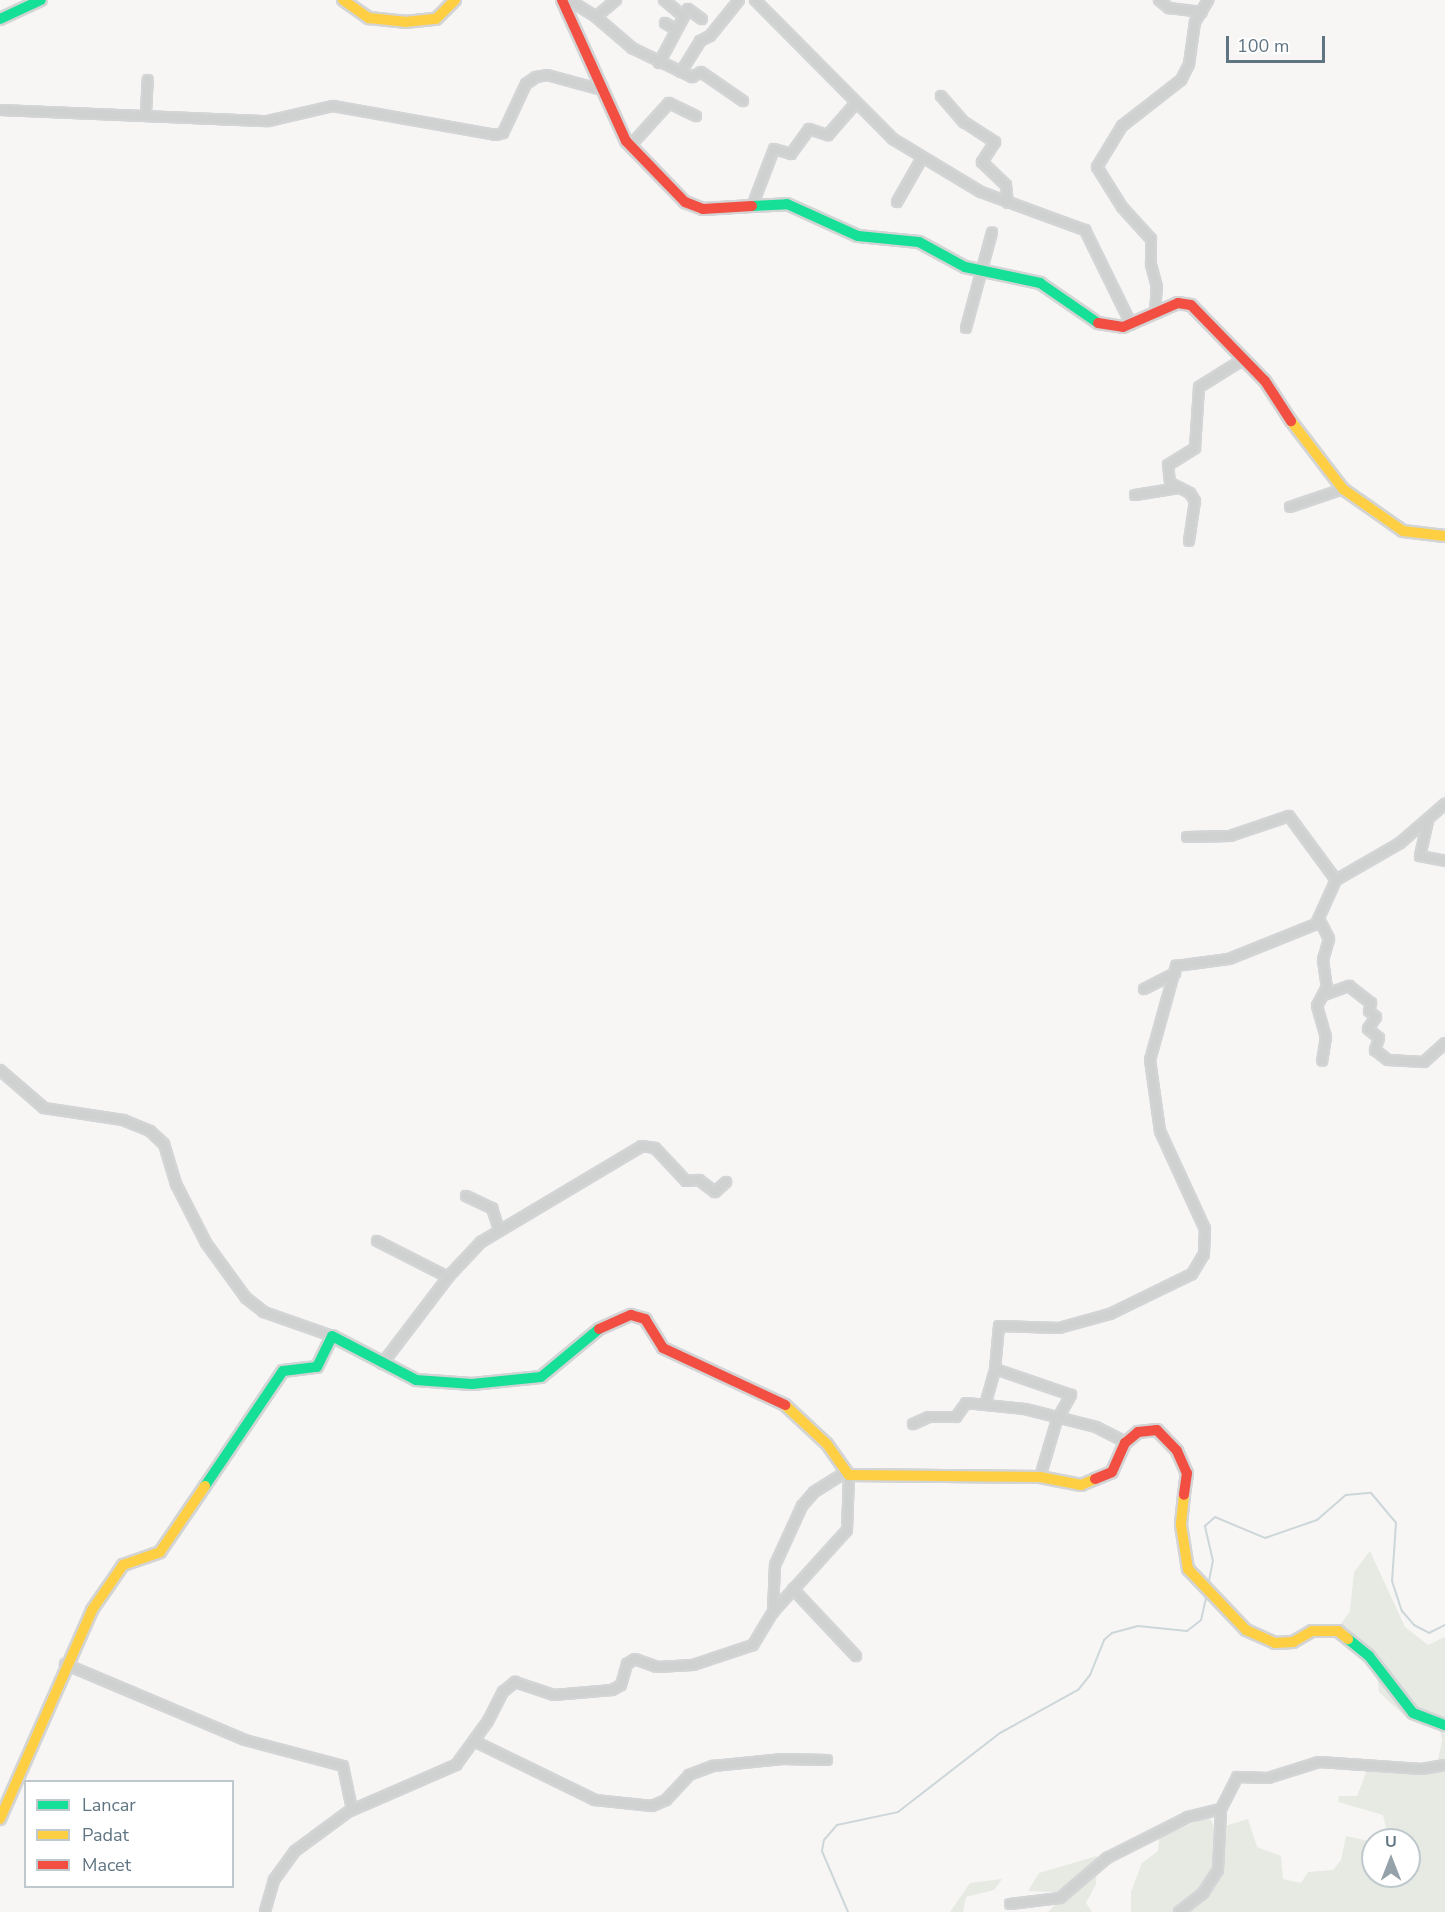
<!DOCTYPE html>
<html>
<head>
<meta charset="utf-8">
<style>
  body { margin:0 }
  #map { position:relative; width:1445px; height:1912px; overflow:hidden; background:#f7f6f5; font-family:"Nunito Sans",sans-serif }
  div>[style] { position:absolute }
  .green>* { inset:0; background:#e6eae3 }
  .stream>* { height:2px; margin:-1px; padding:0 1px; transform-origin:1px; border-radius:1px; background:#cdd6d9 }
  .roads { filter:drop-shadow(2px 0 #d3d4d5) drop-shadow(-2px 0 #d3d4d5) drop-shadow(0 2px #d3d4d5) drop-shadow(0 -2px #d3d4d5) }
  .street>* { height:8px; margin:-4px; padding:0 4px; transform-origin:4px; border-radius:4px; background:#cfd0d0 }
  .fast>* { height:10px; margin:-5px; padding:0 5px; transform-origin:5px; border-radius:5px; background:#16e098 }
  .slow>* { height:10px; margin:-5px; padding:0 5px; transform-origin:5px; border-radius:5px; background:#ffcf43 }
  .jam>* { height:10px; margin:-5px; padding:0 5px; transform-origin:5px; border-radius:5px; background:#f24e42 }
  span { translate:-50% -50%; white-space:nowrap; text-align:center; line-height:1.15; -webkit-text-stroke:6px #fff; paint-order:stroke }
  .legend { position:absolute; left:24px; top:1780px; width:210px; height:108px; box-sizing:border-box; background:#fff; border:2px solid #bfc8cd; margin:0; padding:8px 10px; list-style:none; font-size:18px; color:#607582 }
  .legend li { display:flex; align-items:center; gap:12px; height:30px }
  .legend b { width:30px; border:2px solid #bfc8cd }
  .north { position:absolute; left:1361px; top:1828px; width:60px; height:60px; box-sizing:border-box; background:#fff; border:2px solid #bfc8cd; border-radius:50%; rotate:0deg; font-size:16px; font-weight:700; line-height:24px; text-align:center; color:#607582 }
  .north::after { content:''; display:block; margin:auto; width:21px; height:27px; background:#95a2aa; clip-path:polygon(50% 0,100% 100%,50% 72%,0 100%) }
  .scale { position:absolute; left:1226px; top:36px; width:99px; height:27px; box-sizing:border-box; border:3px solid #607582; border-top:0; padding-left:8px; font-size:18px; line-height:21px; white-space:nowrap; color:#607582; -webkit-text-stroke:4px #fff; paint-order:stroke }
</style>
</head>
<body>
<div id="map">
  <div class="green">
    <i style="clip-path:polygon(1370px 1551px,1405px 1627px,1428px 1645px,1445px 1637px,1445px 1912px,1131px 1912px,1131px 1892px,1142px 1863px,1158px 1851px,1159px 1838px,1209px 1816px,1215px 1829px,1248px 1819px,1257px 1847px,1281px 1856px,1283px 1879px,1301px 1883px,1308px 1872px,1333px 1870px,1341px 1860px,1346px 1836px,1373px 1842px,1373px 1876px,1409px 1876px,1409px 1840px,1384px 1840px,1388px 1836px,1383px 1815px,1338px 1802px,1339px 1796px,1357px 1796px,1367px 1770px,1436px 1770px,1442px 1740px,1440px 1730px,1408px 1719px,1379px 1692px,1375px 1658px,1340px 1625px,1350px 1611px,1354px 1572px)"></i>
    <i style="clip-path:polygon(1097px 1856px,1096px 1884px,1086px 1903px,1092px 1912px,1048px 1912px,1056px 1904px,1053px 1892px,1028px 1891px,1039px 1873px)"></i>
    <i style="clip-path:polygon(1002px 1879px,994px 1890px,966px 1897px,963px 1912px,950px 1912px,970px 1883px)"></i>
  </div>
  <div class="stream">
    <i style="left:1208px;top:1586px;width:25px;rotate:-79deg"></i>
    <i style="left:1213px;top:1561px;width:36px;rotate:-103deg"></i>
    <i style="left:1205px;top:1526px;width:13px;rotate:-42deg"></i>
    <i style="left:1215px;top:1517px;width:54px;rotate:22.8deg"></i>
    <i style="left:1265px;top:1538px;width:55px;rotate:-19.1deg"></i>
    <i style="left:1317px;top:1520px;width:38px;rotate:-41deg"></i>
    <i style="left:1346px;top:1495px;width:25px;rotate:-5deg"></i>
    <i style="left:1371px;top:1493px;width:39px;rotate:50deg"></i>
    <i style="left:1396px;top:1523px;width:58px;rotate:93.9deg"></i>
    <i style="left:1392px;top:1581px;width:32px;rotate:72deg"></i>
    <i style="left:1402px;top:1611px;width:18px;rotate:49deg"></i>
    <i style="left:1414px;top:1625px;width:17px;rotate:28deg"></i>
    <i style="left:1429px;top:1633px;width:18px;rotate:-27deg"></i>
    <i style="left:848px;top:1912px;width:66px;rotate:-113.1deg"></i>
    <i style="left:822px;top:1851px;width:11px;rotate:-80deg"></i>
    <i style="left:824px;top:1840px;width:20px;rotate:-49deg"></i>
    <i style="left:837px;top:1825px;width:62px;rotate:-12deg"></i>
    <i style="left:898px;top:1812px;width:129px;rotate:-37.8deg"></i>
    <i style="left:1000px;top:1733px;width:89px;rotate:-28.9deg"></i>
    <i style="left:1078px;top:1690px;width:19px;rotate:-51deg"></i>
    <i style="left:1090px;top:1675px;width:38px;rotate:-68deg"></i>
    <i style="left:1104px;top:1640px;width:11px;rotate:-41deg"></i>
    <i style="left:1112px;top:1633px;width:27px;rotate:-15deg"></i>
    <i style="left:1138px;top:1626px;width:49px;rotate:5.8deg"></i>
    <i style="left:1187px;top:1631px;width:18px;rotate:-38deg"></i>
    <i style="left:1201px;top:1620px;width:23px;rotate:-77deg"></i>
  </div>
  <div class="roads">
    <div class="street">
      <i style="left:569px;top:0;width:32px;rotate:32deg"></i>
      <i style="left:616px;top:0;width:26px;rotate:140deg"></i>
      <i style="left:596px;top:17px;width:48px;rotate:40.7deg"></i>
      <i style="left:632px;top:48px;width:67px;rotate:25.8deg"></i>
      <i style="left:692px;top:77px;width:10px;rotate:-29deg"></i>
      <i style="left:701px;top:72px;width:51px;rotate:34.6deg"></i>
      <i style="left:664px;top:0;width:23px;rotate:40deg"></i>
      <i style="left:755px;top:0;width:196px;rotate:45.2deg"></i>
      <i style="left:893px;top:139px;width:103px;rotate:31.1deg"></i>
      <i style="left:981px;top:192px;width:111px;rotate:20.1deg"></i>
      <i style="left:1085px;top:230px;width:105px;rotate:63.9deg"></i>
      <i style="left:1159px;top:0;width:13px;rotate:39deg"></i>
      <i style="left:1169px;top:8px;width:33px;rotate:7deg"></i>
      <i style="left:665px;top:23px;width:12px;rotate:31deg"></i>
      <i style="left:659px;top:63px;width:61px;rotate:-61.8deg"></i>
      <i style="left:688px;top:9px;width:17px;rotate:36deg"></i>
      <i style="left:681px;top:72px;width:36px;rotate:-58deg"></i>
      <i style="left:700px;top:41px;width:11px;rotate:-27deg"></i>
      <i style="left:710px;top:36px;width:46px;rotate:-51.1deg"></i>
      <i style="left:941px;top:96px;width:35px;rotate:49deg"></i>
      <i style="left:964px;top:122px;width:37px;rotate:33deg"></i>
      <i style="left:995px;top:142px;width:24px;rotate:123deg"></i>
      <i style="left:982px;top:162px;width:33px;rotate:44deg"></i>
      <i style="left:1006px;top:185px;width:18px;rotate:84deg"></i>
      <i style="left:0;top:110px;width:268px;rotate:2.4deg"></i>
      <i style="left:268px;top:121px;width:67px;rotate:-13deg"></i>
      <i style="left:333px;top:106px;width:165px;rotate:10.1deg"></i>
      <i style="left:495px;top:135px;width:8px;rotate:-14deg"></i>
      <i style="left:503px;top:133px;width:54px;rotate:-64.9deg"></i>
      <i style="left:526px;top:84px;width:12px;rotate:-35deg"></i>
      <i style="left:536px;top:77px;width:11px;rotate:-10deg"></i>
      <i style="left:547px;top:75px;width:58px;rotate:15deg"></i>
      <i style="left:146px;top:113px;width:33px;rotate:-87deg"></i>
      <i style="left:630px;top:146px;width:58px;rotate:-47.8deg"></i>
      <i style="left:669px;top:103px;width:30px;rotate:26deg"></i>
      <i style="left:897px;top:202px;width:51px;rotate:-60.4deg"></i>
      <i style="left:753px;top:204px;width:59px;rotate:-69.1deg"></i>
      <i style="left:774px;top:149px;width:18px;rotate:16deg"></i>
      <i style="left:791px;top:154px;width:31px;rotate:-54deg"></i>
      <i style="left:809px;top:129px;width:20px;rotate:18deg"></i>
      <i style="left:828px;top:135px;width:41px;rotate:-48.9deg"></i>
      <i style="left:1155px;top:313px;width:26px;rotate:-86deg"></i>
      <i style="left:1157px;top:287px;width:24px;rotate:-105deg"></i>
      <i style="left:1151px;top:264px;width:25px;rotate:-90deg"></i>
      <i style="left:1151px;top:239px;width:43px;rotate:-132.2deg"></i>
      <i style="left:1122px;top:207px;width:47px;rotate:-122deg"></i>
      <i style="left:1097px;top:167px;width:48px;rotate:-58.6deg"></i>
      <i style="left:1122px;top:126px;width:75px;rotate:-37.9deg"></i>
      <i style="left:1181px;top:80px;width:18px;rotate:-63deg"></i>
      <i style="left:1189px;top:64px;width:42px;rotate:-81.9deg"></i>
      <i style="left:1195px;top:22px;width:26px;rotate:-59deg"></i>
      <i style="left:966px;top:328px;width:99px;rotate:-74.8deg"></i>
      <i style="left:1135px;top:495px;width:44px;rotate:-9.2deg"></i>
      <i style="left:1290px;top:507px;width:56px;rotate:-18.8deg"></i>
      <i style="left:1189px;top:541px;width:40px;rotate:-81.5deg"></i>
      <i style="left:1195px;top:501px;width:9px;rotate:-122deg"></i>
      <i style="left:1190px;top:493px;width:22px;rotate:-153deg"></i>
      <i style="left:1170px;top:483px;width:18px;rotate:-96deg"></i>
      <i style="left:1168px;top:465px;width:32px;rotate:-32deg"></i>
      <i style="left:1195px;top:448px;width:61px;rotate:-86.2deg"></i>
      <i style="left:1199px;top:387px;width:53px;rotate:-31.9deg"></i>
      <i style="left:1428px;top:821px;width:36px;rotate:103deg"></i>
      <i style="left:1420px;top:856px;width:25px;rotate:11deg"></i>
      <i style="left:1187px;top:837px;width:43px;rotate:-1.3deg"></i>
      <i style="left:1230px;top:836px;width:62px;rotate:-18.7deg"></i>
      <i style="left:1289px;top:816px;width:79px;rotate:53.7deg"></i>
      <i style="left:1320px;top:921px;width:20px;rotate:63deg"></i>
      <i style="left:1329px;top:939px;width:22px;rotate:106deg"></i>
      <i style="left:1323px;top:960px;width:27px;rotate:82deg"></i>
      <i style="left:1327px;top:987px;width:21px;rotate:118deg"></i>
      <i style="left:1317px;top:1006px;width:32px;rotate:74deg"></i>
      <i style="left:1326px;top:1037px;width:24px;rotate:99deg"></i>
      <i style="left:1144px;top:989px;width:35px;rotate:-27deg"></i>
      <i style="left:1324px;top:995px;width:27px;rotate:-20deg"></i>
      <i style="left:1349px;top:986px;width:28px;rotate:38deg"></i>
      <i style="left:1371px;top:1003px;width:8px;rotate:104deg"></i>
      <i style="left:1369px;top:1011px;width:9px;rotate:41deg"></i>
      <i style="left:1376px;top:1017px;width:14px;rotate:124deg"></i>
      <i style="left:1368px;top:1029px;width:14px;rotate:39deg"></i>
      <i style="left:1379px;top:1038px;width:13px;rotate:108deg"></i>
      <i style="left:1375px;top:1050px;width:16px;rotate:38deg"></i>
      <i style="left:1388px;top:1060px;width:36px;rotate:3deg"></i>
      <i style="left:1424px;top:1062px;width:28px;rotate:-42deg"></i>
      <i style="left:0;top:1070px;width:58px;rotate:40.8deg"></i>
      <i style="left:44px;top:1108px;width:80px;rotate:8.6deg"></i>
      <i style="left:123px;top:1120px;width:29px;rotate:22deg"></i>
      <i style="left:150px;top:1131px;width:19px;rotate:43deg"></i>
      <i style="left:164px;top:1144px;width:42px;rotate:73.3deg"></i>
      <i style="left:176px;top:1184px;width:66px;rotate:63deg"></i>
      <i style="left:206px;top:1243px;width:68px;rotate:54deg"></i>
      <i style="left:246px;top:1298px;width:23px;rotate:38deg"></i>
      <i style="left:264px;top:1312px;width:72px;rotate:19.4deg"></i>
      <i style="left:466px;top:1196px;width:29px;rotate:25deg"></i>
      <i style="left:492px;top:1208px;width:23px;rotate:72deg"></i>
      <i style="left:377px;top:1241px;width:80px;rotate:26.9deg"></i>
      <i style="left:382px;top:1364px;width:111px;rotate:-52.7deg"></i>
      <i style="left:449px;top:1276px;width:47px;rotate:-46.7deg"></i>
      <i style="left:481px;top:1242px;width:187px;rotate:-30.8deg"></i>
      <i style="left:642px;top:1146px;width:13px;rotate:9deg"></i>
      <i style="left:655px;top:1148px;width:45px;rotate:46.8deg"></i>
      <i style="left:686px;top:1181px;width:13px;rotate:-4deg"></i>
      <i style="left:699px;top:1180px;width:20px;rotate:37deg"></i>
      <i style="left:715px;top:1192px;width:15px;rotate:-42deg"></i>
      <i style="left:985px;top:1405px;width:37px;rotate:-74deg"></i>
      <i style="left:913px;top:1424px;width:17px;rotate:-24deg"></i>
      <i style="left:929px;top:1417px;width:27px"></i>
      <i style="left:956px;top:1417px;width:17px;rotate:-54deg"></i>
      <i style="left:966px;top:1403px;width:59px;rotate:5.8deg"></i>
      <i style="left:1025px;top:1409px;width:73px;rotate:14.2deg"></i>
      <i style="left:1096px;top:1427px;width:34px;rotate:27deg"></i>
      <i style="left:1040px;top:1477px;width:59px;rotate:-73.4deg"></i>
      <i style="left:1057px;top:1420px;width:29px;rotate:-61deg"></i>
      <i style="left:1071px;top:1395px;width:80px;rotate:-161.1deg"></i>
      <i style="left:995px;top:1369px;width:43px;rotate:-84.7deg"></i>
      <i style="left:999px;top:1326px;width:60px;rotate:1.9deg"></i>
      <i style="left:1059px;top:1328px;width:53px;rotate:-15.4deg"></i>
      <i style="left:1110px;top:1314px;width:91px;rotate:-26deg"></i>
      <i style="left:1192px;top:1274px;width:23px;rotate:-59deg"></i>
      <i style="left:1204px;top:1254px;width:25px;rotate:-88deg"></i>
      <i style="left:1205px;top:1229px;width:108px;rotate:-114.7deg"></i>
      <i style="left:1160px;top:1131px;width:72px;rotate:-98deg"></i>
      <i style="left:1150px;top:1060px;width:98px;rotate:-74.5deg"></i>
      <i style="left:1176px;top:966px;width:53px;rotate:-7.5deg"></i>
      <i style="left:1229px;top:959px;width:94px;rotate:-21.9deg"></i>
      <i style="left:1316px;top:924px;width:48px;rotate:-65.6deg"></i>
      <i style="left:1336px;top:880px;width:74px;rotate:-30deg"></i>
      <i style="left:1400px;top:843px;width:60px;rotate:-40.9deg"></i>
      <i style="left:793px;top:1589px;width:92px;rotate:46.8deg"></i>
      <i style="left:773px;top:1612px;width:47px;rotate:-87.6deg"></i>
      <i style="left:775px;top:1565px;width:65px;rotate:-65.4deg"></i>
      <i style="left:802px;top:1506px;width:18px;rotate:-49deg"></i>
      <i style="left:814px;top:1492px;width:38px;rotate:-32deg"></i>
      <i style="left:65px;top:1664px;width:195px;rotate:22.9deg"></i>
      <i style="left:245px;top:1740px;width:101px;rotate:14.9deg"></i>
      <i style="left:343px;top:1766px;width:44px;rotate:78.2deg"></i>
      <i style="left:352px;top:1809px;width:71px;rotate:143.6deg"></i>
      <i style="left:295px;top:1851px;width:36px;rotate:126deg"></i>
      <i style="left:274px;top:1880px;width:33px;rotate:106deg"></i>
      <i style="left:474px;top:1741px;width:135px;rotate:26deg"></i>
      <i style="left:595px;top:1800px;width:57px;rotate:6deg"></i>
      <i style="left:652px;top:1806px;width:15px;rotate:-23deg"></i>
      <i style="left:666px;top:1800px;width:34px;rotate:-47deg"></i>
      <i style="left:689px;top:1775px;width:26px;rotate:-21deg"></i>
      <i style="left:713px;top:1766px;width:70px;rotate:-5.7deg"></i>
      <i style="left:783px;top:1759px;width:44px;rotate:1.3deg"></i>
      <i style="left:350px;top:1811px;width:116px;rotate:-23.5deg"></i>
      <i style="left:456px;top:1765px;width:54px;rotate:-54deg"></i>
      <i style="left:488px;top:1721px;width:33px;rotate:-63deg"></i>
      <i style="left:503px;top:1692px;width:16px;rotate:-40deg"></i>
      <i style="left:515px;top:1682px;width:41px;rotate:18.4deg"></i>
      <i style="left:554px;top:1695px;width:58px;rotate:-4.9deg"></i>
      <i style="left:612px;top:1690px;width:10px;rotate:-29deg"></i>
      <i style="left:621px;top:1685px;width:22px;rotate:-74deg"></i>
      <i style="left:627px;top:1664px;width:9px;rotate:-32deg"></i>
      <i style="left:635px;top:1659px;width:23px;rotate:20deg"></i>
      <i style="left:657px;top:1667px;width:36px;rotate:-3deg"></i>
      <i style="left:693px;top:1665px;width:63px;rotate:-18.4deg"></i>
      <i style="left:753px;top:1645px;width:39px;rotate:-59deg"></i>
      <i style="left:773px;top:1612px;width:110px;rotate:-47.9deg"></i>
      <i style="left:847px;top:1530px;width:55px;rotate:-87.9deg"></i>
      <i style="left:1010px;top:1904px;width:50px;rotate:-6.8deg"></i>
      <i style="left:1060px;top:1898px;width:62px;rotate:-40.4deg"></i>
      <i style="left:1107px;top:1858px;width:91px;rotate:-26.8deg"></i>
      <i style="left:1188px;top:1817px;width:34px;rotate:-14deg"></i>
      <i style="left:1179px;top:1912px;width:31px;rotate:-38deg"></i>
      <i style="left:1203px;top:1893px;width:27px;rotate:-57deg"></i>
      <i style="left:1218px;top:1870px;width:61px;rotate:-87.2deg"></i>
      <i style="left:1221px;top:1809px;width:36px;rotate:-63deg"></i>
      <i style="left:1237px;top:1777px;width:31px;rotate:2deg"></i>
      <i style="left:1268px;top:1778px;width:53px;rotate:-17.4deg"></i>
      <i style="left:1319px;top:1762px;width:103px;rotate:3.9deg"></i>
      <i style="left:1422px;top:1769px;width:23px;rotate:-10deg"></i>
    </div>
    <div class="fast">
      <i style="left:0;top:19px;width:45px;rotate:-24.9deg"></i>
      <i style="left:752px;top:206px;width:35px;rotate:-3deg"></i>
      <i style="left:787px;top:204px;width:78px;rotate:24.3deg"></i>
      <i style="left:858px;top:236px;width:61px;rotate:5.6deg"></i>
      <i style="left:919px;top:242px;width:52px;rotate:28.5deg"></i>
      <i style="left:965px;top:267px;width:77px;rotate:12deg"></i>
      <i style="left:1040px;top:283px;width:70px;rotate:34.6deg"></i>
      <i style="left:205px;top:1486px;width:139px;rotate:-55.9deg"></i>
      <i style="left:283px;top:1371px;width:34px;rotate:-7deg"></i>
      <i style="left:317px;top:1367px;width:34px;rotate:-64deg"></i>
      <i style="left:332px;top:1336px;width:95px;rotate:27.6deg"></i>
      <i style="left:416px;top:1380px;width:56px;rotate:4.1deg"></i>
      <i style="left:472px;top:1384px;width:69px;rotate:-5.8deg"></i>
      <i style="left:541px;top:1377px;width:75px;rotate:-39.6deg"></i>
      <i style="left:1348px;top:1639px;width:27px;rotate:39deg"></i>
      <i style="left:1369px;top:1656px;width:72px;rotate:52.3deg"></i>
      <i style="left:1413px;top:1713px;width:34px;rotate:21deg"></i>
    </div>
    <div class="slow">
      <i style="left:343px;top:0;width:32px;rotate:35deg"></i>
      <i style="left:369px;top:18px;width:36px;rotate:6deg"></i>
      <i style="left:405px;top:22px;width:31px;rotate:-6deg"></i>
      <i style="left:436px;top:19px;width:27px;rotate:-45deg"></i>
      <i style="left:1291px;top:421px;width:86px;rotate:52.6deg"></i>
      <i style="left:1343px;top:489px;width:73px;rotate:35deg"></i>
      <i style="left:1403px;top:531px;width:42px;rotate:6.8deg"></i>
      <i style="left:785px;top:1405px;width:57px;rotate:42.9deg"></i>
      <i style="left:827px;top:1444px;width:38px;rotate:55deg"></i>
      <i style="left:849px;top:1475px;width:191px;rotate:0.6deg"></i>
      <i style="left:1040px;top:1477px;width:42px;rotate:11deg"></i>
      <i style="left:1081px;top:1485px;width:15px;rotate:-23deg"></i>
      <i style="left:1184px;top:1495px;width:30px;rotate:96deg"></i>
      <i style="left:1181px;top:1525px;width:45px;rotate:81deg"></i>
      <i style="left:1188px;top:1569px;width:84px;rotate:46.4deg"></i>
      <i style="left:1246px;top:1630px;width:32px;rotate:24deg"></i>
      <i style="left:1275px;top:1643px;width:18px;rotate:-3deg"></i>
      <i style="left:1293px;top:1642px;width:22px;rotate:-30deg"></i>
      <i style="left:1312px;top:1631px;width:26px"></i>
      <i style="left:1338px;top:1631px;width:13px;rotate:39deg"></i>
      <i style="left:0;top:1819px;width:228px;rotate:-66.2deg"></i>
      <i style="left:92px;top:1610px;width:55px;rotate:-55.4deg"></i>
      <i style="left:123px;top:1565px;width:39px;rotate:-19deg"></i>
      <i style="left:160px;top:1552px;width:80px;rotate:-55.7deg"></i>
    </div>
    <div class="jam">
      <i style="left:562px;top:0;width:155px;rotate:65.6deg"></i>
      <i style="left:626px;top:141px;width:85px;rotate:46deg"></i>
      <i style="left:685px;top:202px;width:19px;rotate:21deg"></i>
      <i style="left:703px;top:209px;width:49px;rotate:-3.5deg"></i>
      <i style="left:1098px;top:323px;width:25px;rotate:9deg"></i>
      <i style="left:1123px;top:327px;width:60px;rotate:-23.6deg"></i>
      <i style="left:1178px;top:303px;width:13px;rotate:9deg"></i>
      <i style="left:1191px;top:305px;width:106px;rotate:45.8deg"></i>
      <i style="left:1265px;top:381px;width:48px;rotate:57deg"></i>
      <i style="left:599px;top:1329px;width:35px;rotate:-24deg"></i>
      <i style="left:631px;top:1315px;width:15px;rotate:16deg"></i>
      <i style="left:645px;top:1319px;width:34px;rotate:58deg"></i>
      <i style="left:663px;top:1348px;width:135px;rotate:25deg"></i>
      <i style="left:1095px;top:1479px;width:18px;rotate:-22deg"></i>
      <i style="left:1112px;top:1472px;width:32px;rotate:-66deg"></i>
      <i style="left:1125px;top:1443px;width:17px;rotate:-40deg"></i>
      <i style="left:1138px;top:1432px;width:19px;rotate:-6deg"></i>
      <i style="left:1157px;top:1430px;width:29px;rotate:46deg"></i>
      <i style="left:1177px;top:1451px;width:24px;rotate:66deg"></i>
      <i style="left:1187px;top:1473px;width:22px;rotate:98deg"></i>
    </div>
  </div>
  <ul class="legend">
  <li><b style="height:8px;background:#16e098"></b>Lancar</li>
  <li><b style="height:8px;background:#ffcf43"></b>Padat</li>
  <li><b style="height:8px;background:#f24e42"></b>Macet</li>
  </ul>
  <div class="north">U</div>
  <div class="scale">100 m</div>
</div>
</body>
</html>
